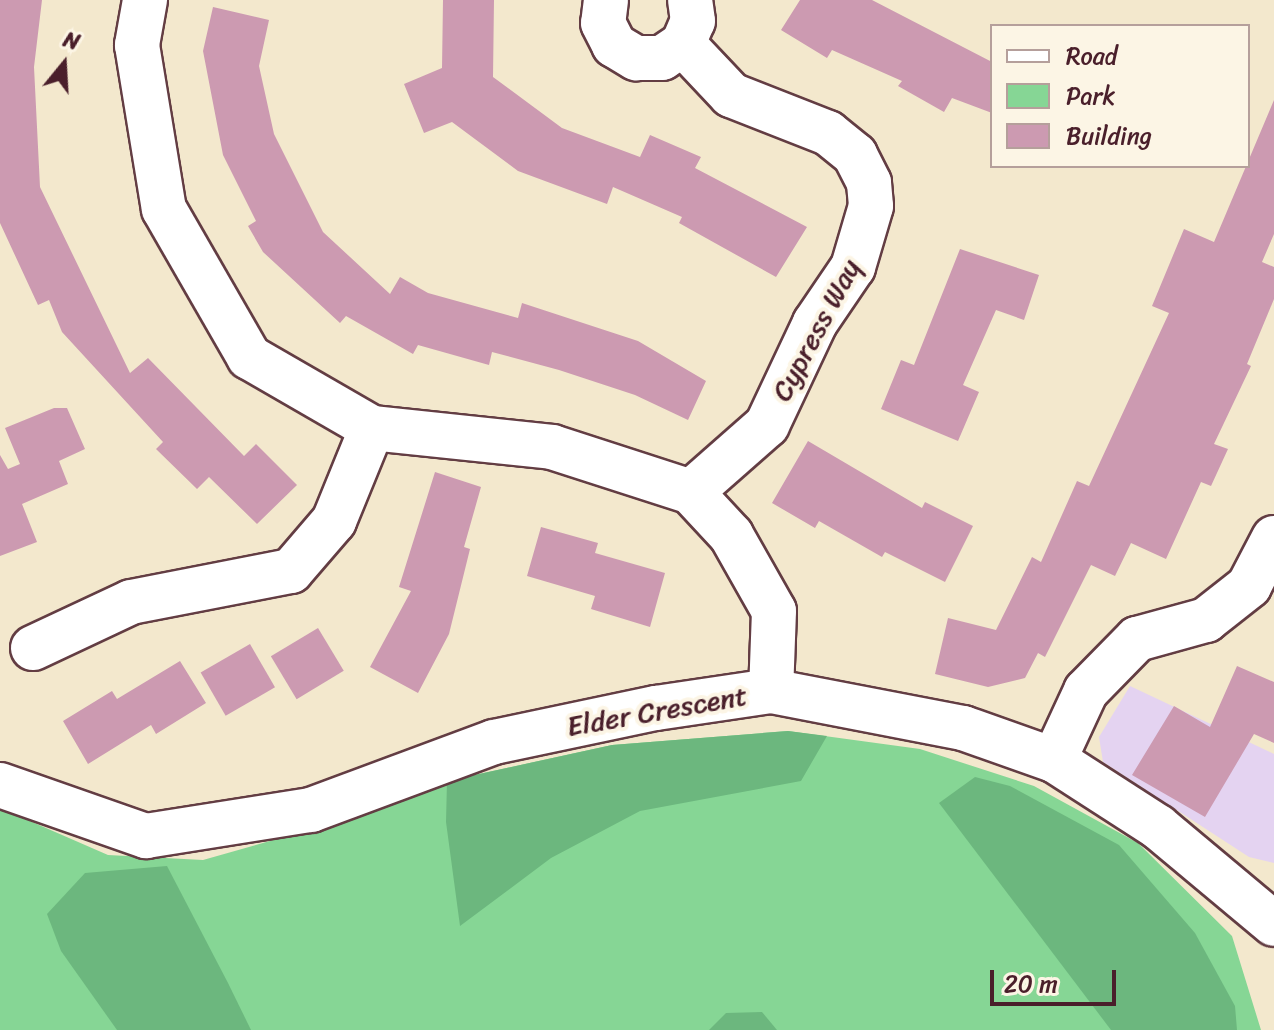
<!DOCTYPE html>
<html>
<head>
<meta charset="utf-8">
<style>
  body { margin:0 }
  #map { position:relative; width:1274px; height:1030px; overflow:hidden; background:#f3e8cd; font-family:Sriracha,sans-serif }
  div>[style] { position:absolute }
  .built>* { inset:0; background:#e4d3f1 }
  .green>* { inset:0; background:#86d695 }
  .forest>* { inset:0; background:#6cb77e }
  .building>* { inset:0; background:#cc9ab1; transform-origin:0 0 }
  .roads { filter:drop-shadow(2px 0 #633d43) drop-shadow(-2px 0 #633d43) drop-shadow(0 2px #633d43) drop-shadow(0 -2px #633d43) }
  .minor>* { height:44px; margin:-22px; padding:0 22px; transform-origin:22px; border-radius:22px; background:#fff }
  span { translate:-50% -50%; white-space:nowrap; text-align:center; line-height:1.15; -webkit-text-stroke:8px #fcf5e5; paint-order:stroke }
  .street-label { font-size:28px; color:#4a1f2b }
  .legend { position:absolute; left:990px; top:24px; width:260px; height:144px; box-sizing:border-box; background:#fcf5e5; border:2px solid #b59f9b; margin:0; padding:10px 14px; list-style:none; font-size:24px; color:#4a1f2b }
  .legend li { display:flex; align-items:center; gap:16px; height:40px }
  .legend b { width:40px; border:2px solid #b59f9b }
  .north { position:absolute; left:24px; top:24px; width:80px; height:80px; -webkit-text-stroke:6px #fcf5e5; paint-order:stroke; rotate:18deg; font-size:22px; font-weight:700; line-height:32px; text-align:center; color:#4a1f2b }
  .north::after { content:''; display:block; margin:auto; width:28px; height:36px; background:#4a1f2b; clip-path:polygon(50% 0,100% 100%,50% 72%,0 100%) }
  .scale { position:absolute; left:990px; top:970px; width:126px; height:36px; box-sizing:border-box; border:4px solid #4a1f2b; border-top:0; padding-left:10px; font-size:24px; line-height:28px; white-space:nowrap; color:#4a1f2b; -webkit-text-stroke:6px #fcf5e5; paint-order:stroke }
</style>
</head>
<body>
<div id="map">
  <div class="built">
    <i style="clip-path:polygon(1130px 686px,1274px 754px,1274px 863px,1249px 857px,1103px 762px,1099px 737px)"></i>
  </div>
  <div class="green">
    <i style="clip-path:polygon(788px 731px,920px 749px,1034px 786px,1138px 843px,1232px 936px,1261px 1030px,0 1030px,0 808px,108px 855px,203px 860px,347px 819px,447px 781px,612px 745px)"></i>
  </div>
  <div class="forest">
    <i style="clip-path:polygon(788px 731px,827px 736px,801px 781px,640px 811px,551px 858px,460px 926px,446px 822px,447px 781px,612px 745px)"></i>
    <i style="clip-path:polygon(975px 777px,1010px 786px,1119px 845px,1195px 933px,1235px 1006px,1237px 1030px,1111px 1030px,939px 803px)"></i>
    <i style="clip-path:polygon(167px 866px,228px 983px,251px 1030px,117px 1030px,61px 951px,47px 914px,85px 873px)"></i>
    <i style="clip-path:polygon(762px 1012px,777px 1030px,709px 1030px,726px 1013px)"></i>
  </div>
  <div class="building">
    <i style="clip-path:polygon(0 0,42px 0,34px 67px,40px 187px,130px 373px,148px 358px,244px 456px,256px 444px,297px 485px,257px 524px,209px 477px,197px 489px,156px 449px,163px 442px,62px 332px,49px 300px,38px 305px,0 223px)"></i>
    <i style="clip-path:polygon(443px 0,494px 0,493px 77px,562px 128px,640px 157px,650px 135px,701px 157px,695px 168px,807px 227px,776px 277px,679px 223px,682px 217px,613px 187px,607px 204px,518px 171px,452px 122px,424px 133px,404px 84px,442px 68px)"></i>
    <i style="clip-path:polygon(800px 0,872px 0,992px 62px,992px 113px,952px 98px,944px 112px,898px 86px,902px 81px,832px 50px,827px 58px,781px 30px)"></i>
    <i style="clip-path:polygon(213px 7px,269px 20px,259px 66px,274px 134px,323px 232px,390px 294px,400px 277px,428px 293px,518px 318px,522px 303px,638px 341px,706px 381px,688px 420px,635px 395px,559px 370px,492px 352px,489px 365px,418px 345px,413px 354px,346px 316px,340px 323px,263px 252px,248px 226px,256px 221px,223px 155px,203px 51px)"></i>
    <i style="clip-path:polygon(1274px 100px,1274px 234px,1262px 262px,1274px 267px,1274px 299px,1247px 364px,1251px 366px,1214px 444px,1228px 449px,1211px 486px,1201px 482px,1166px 559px,1131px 543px,1115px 576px,1091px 565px,1045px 657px,1038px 653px,1025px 678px,988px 687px,935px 674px,948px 618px,996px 630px,1032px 557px,1041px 562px,1077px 481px,1089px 486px,1169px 313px,1152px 306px,1184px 229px,1214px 242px)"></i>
    <i style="clip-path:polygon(960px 249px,1039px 275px,1024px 320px,996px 310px,963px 385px,979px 392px,958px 441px,881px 409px,901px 360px,914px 365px)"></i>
    <i style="clip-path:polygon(54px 408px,67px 408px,85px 449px,59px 461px,68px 484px,22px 504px,37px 542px,0 556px,0 455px,8px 469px,20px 464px,5px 428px)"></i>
    <i style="clip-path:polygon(808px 441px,922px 508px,925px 502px,973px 526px,945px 582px,885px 552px,882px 557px,819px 521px,815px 528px,772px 503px)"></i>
    <i style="clip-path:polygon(435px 472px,481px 487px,464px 547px,470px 549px,449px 634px,418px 693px,370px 667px,411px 591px,399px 587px)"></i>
    <i style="clip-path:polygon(541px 527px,598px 543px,595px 553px,665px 573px,650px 627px,591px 609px,595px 596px,527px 576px)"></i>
    <i style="left:318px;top:628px;width:50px;height:55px;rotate:59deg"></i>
    <i style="left:250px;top:644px;width:50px;height:57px;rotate:60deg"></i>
    <i style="clip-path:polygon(180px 661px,206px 703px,156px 734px,151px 725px,88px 764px,63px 721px,112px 691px,117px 699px)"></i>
    <i style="clip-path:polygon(1237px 666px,1274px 682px,1274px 743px,1254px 734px,1205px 817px,1132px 775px,1174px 706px,1210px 727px)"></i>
  </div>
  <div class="roads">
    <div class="minor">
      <i style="left:145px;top:0;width:46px;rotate:100.1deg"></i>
      <i style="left:137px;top:45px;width:166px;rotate:80.7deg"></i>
      <i style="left:164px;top:209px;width:171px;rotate:60.1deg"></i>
      <i style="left:249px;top:357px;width:142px;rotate:30deg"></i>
      <i style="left:372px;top:428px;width:181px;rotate:6deg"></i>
      <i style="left:552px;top:447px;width:146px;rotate:17.9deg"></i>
      <i style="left:691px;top:492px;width:59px;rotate:47.1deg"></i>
      <i style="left:731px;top:535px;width:87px;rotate:60.5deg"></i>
      <i style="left:774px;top:611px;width:80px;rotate:92.1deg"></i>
      <i style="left:606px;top:0;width:23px;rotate:97deg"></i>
      <i style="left:603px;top:23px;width:25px;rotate:63deg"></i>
      <i style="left:614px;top:45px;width:26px;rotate:31deg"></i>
      <i style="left:636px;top:58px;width:26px"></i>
      <i style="left:662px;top:58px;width:25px;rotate:-34deg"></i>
      <i style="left:683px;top:44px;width:25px;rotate:-67deg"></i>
      <i style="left:693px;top:21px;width:21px;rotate:-98deg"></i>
      <i style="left:683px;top:44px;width:70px;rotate:46.7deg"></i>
      <i style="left:731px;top:95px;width:104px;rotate:21.4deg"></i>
      <i style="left:828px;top:133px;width:35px;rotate:39deg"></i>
      <i style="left:855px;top:155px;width:31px;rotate:63deg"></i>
      <i style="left:869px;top:183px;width:23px;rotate:85deg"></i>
      <i style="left:871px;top:206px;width:64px;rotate:106.4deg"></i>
      <i style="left:853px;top:267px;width:68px;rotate:124.2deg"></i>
      <i style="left:815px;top:323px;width:113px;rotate:115.2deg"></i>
      <i style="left:767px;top:425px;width:101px;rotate:138.6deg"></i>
      <i style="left:33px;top:648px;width:108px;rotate:-25.1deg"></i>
      <i style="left:131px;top:602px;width:163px;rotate:-11deg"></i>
      <i style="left:291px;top:571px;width:66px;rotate:-49.3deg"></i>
      <i style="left:334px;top:521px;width:100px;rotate:-67.8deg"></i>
      <i style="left:1054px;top:760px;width:76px;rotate:-65.1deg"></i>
      <i style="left:1086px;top:691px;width:73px;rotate:-45.6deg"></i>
      <i style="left:1137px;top:639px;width:72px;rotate:-15.4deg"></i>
      <i style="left:1206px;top:620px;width:55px;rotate:-38.3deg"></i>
      <i style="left:1249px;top:586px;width:54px;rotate:-62.5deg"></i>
      <i style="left:0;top:785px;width:155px;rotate:19.3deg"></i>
      <i style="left:146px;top:836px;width:167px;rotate:-9deg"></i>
      <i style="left:311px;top:810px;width:195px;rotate:-20.4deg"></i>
      <i style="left:494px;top:742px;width:166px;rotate:-11.9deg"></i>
      <i style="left:656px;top:708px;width:116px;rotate:-8.4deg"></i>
      <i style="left:771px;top:691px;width:196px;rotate:10.9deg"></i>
      <i style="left:963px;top:728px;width:96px;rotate:19.4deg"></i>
      <i style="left:1054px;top:760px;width:124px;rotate:32.8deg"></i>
      <i style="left:1158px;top:827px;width:151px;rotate:39.9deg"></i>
    </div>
  </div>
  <div class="street-label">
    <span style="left:816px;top:330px;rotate:-62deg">Cypress Way</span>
    <span style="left:657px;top:711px;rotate:-10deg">Elder Crescent</span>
  </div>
  <ul class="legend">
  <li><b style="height:10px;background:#fff"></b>Road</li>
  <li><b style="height:22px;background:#86d695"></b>Park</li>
  <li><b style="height:22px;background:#cc9ab1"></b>Building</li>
  </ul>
  <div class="north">N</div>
  <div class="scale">20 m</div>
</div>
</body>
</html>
